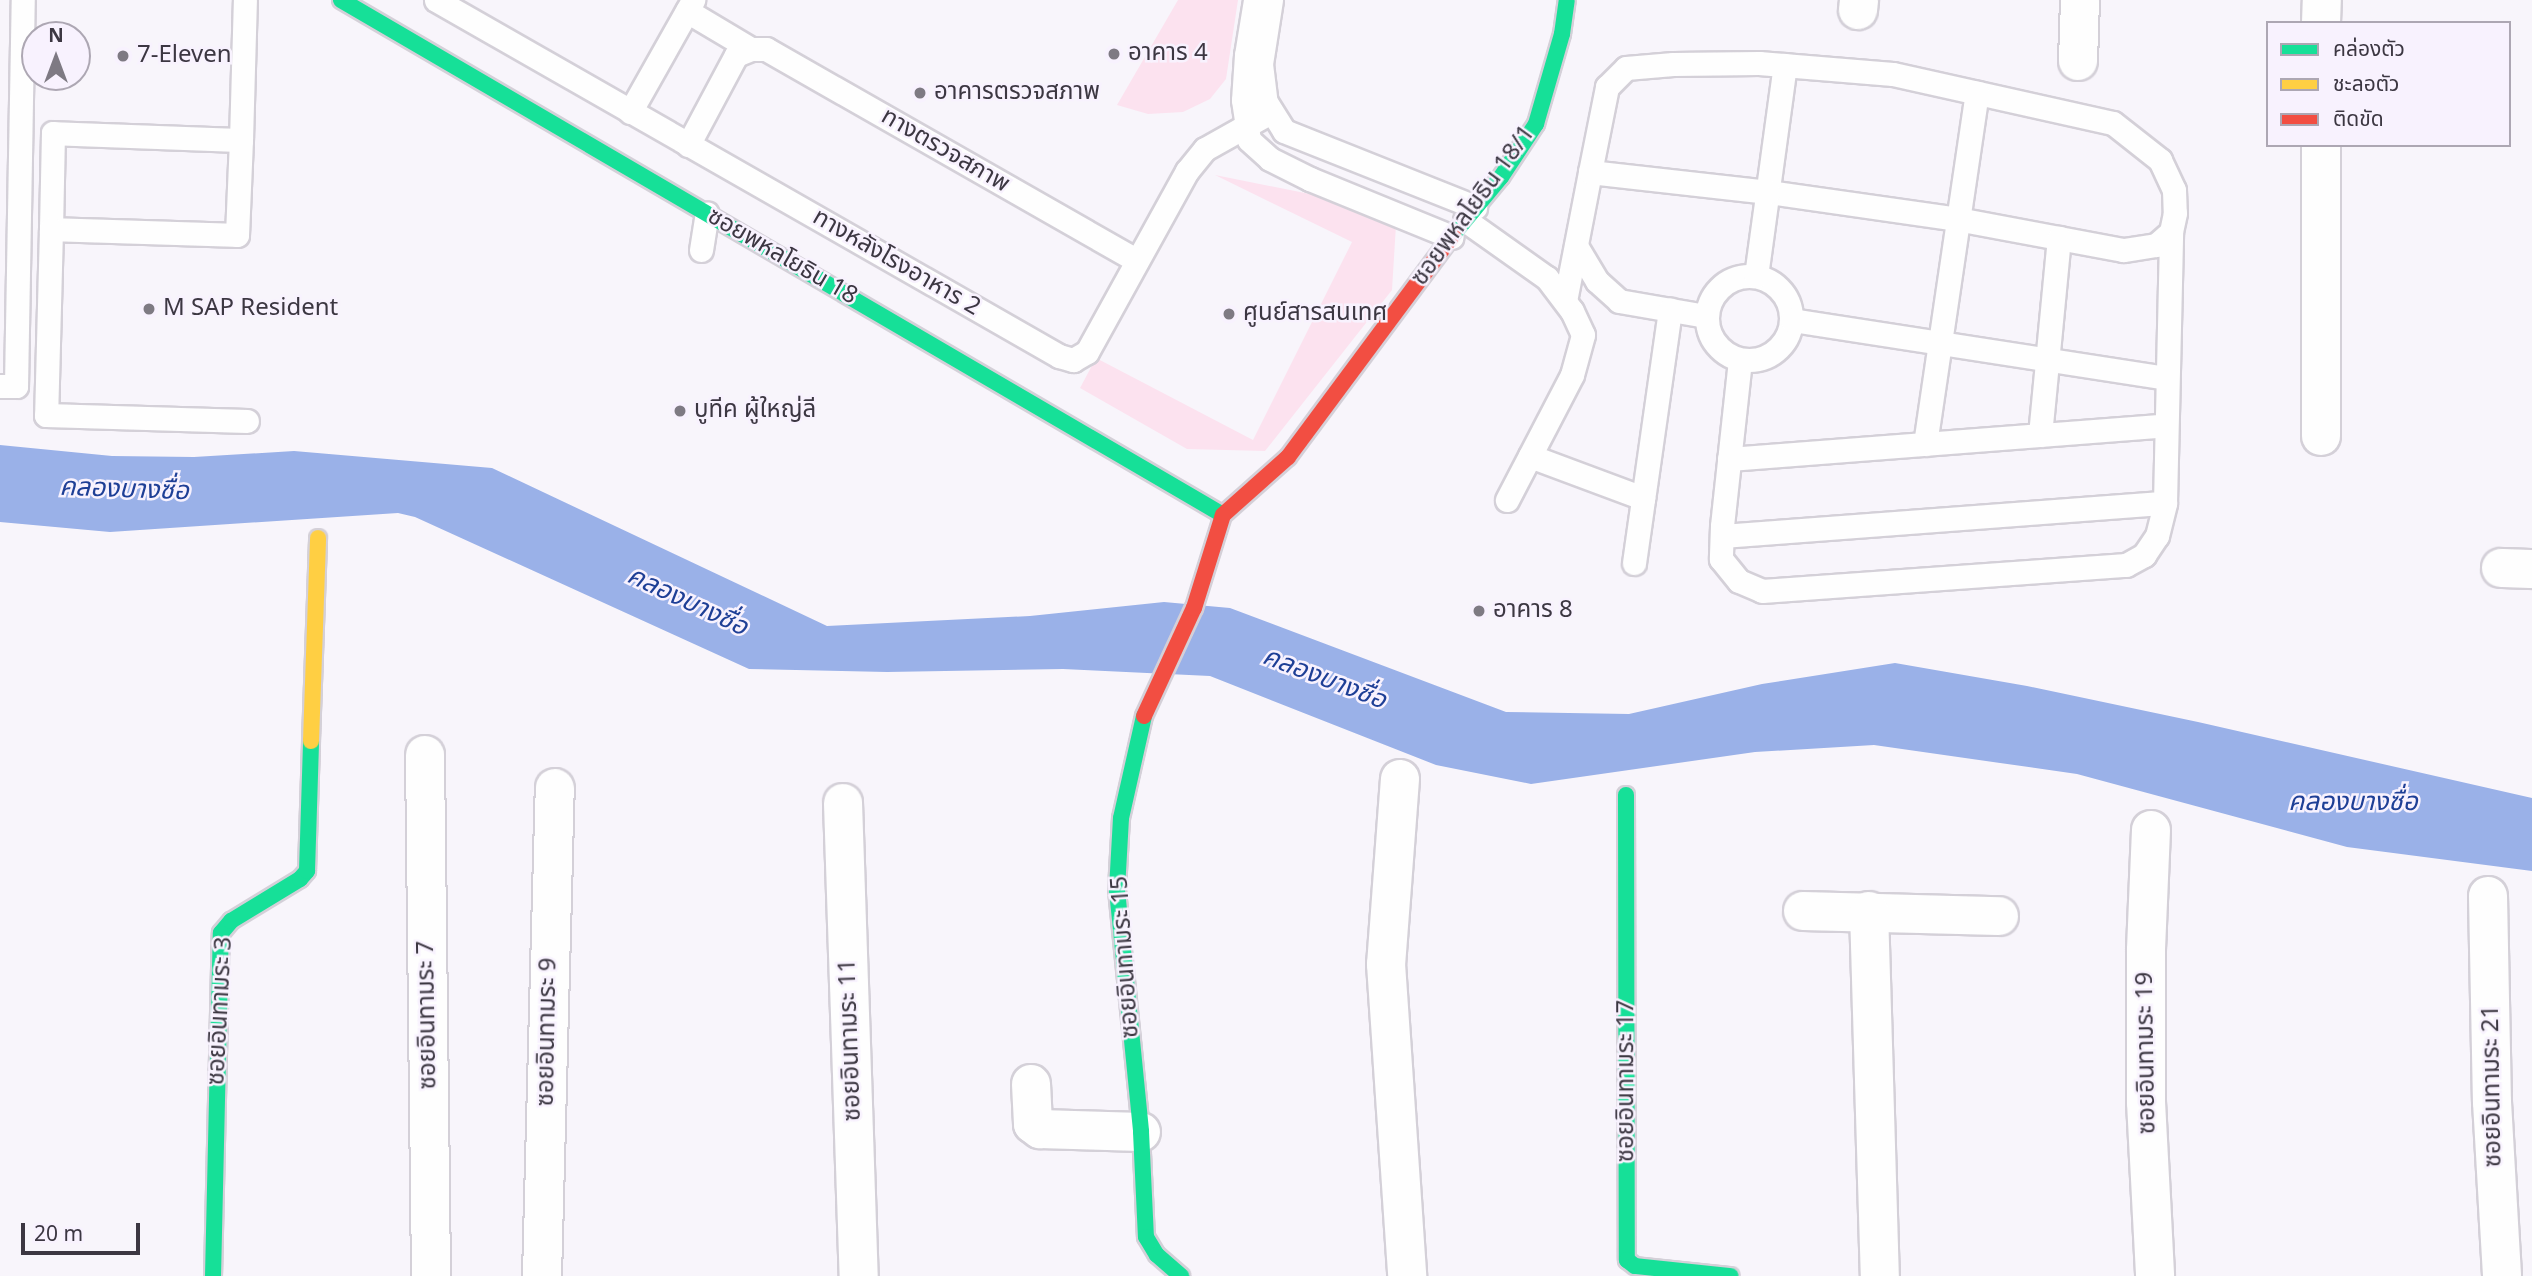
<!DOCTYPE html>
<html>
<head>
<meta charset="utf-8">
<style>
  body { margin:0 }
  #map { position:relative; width:2532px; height:1276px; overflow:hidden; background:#f8f5fb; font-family:Georgia,"Noto Sans Thai",serif }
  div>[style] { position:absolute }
  .green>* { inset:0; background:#fce2ef }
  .water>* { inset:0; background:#9ab1e8 }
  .roads { filter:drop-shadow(2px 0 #d4d0d8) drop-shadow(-2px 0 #d4d0d8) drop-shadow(0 2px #d4d0d8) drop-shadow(0 -2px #d4d0d8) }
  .lane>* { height:23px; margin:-11.5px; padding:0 11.5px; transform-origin:11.5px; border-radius:11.5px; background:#fefefe }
  .lane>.ring { margin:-11.5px; padding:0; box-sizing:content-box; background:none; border:23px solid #fefefe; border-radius:50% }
  .street>* { height:38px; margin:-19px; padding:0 19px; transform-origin:19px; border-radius:19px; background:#fefefe }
  .fast>* { height:16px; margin:-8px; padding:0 8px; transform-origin:8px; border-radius:8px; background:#16e098 }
  .slow>* { height:16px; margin:-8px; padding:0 8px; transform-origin:8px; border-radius:8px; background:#ffcf43 }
  .jam>* { height:16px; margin:-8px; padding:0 8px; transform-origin:8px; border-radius:8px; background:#f24e42 }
  .dots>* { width:19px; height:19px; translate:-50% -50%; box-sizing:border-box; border:4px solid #f8f2fe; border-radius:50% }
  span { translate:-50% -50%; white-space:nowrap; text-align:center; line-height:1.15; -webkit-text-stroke:5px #f8f2fe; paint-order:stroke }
  .poi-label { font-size:24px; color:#3c3742 }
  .left { translate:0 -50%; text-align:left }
  .street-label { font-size:24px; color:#3c3742 }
  .water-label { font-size:26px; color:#1e3f96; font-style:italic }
  .legend { position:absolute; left:2266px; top:21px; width:245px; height:126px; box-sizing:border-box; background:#f8f2fe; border:2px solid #ada7b3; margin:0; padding:9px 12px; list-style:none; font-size:21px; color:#3c3742 }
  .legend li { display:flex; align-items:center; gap:14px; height:35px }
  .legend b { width:35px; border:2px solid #ada7b3 }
  .north { position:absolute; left:21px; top:21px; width:70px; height:70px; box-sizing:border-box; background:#f8f2fe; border:2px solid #ada7b3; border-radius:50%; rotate:0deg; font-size:19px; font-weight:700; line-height:28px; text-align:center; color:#3c3742 }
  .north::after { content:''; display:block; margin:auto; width:24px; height:32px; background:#7e7a83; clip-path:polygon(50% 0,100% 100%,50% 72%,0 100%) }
  .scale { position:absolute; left:21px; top:1223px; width:119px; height:32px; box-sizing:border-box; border:4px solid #3c3742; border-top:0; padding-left:9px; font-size:21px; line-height:24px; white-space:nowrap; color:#3c3742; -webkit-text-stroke:5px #f8f2fe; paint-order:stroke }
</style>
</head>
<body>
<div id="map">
  <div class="green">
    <i style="clip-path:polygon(1178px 0,1238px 0,1226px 79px,1210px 99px,1183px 112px,1148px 114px,1117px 105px)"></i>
    <i style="clip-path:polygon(1215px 175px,1325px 197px,1396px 225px,1392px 290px,1265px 451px,1187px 449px,1080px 388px,1096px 358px,1253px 440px,1352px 242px)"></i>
  </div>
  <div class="water">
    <i style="clip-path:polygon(0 445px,112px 456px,194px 457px,294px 451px,492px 468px,827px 626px,1030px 616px,1164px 602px,1230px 608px,1506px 712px,1629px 714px,1762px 684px,1895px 663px,2027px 686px,2198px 722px,2532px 798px,2532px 871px,2347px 847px,2077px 774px,1874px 745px,1755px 752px,1531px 784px,1436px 765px,1210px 676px,1063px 669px,887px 672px,749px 669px,415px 517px,398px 513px,110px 532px,0 522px)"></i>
  </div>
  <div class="roads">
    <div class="lane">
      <i style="left:436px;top:0;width:718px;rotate:29.74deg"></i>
      <i style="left:1059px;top:356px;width:15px;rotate:16deg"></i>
      <i style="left:1073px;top:360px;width:16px;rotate:-30deg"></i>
      <i style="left:1087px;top:352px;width:207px;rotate:-61.1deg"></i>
      <i style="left:1187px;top:171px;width:28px;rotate:-51deg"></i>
      <i style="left:1205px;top:149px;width:76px;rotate:-29.3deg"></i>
      <i style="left:1255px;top:0;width:56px;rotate:99.3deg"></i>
      <i style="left:1246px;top:55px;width:45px;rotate:93.8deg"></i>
      <i style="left:1243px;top:100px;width:40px;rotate:81.5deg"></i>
      <i style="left:1249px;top:140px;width:28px;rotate:42deg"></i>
      <i style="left:1270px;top:159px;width:45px;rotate:26.6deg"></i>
      <i style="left:1310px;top:179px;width:153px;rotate:22.2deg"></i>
      <i style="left:1271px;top:0;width:65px;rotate:98.9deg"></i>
      <i style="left:1261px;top:64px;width:38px;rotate:83deg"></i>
      <i style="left:1266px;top:102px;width:34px;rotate:58deg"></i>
      <i style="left:1284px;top:131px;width:206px;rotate:21.7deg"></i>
      <i style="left:687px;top:11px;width:74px;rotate:30.7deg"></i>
      <i style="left:630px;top:112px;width:129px;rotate:-60.6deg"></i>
      <i style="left:241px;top:140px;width:188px;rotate:-177.9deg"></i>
      <i style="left:53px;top:133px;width:96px;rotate:91.2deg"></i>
      <i style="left:51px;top:229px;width:186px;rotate:1.8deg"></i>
      <i style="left:237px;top:235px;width:95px;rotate:-87.6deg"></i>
      <i style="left:241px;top:140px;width:140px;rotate:-88.4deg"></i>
      <i style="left:688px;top:145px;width:102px;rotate:-61.9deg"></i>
      <i style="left:736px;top:55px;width:16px;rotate:-22deg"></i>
      <i style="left:751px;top:49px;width:15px"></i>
      <i style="left:766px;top:49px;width:427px;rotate:29.7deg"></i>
      <i style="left:1465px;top:220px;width:100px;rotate:35.3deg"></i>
      <i style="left:1547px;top:278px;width:41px;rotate:52.9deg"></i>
      <i style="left:1572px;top:311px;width:26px;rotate:65deg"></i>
      <i style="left:1583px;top:335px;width:41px;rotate:105.4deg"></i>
      <i style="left:1572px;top:375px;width:141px;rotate:117.5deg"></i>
      <i style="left:51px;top:229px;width:186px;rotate:91.5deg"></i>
      <i style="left:46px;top:415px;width:201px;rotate:1.7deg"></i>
      <i style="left:1576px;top:246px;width:41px;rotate:59deg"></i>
      <i style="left:1597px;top:281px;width:30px;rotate:42deg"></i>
      <i style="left:1619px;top:301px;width:88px;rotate:9.8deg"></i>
      <i style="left:701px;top:250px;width:37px;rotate:-81deg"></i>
      <i class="ring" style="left:1707px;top:276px;width:61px;height:61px"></i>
      <i style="left:1756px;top:276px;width:213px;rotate:-82.2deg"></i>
      <i style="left:1565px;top:301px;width:131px;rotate:-79deg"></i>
      <i style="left:1590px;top:172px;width:87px;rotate:-78.7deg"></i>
      <i style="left:1607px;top:87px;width:27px;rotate:-45deg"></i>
      <i style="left:1626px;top:68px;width:47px;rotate:-4.9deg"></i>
      <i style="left:1673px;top:64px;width:86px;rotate:-0.7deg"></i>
      <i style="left:1759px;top:63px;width:134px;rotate:4.7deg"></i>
      <i style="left:1893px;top:74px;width:225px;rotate:12.6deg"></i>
      <i style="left:2113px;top:123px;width:60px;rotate:38.2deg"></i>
      <i style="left:2160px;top:160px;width:33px;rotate:65deg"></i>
      <i style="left:2174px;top:190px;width:23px;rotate:88deg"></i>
      <i style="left:2175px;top:213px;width:19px;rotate:102deg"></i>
      <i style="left:2171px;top:232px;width:20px;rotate:139deg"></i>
      <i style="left:2156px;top:245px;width:33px;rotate:171deg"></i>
      <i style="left:2123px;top:250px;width:168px;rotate:-169.4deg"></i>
      <i style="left:1958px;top:219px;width:192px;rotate:-171.9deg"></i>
      <i style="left:1768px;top:192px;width:179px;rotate:-173.6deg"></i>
      <i style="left:1792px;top:320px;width:379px;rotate:8.8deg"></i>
      <i style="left:1740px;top:360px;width:167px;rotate:96.2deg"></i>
      <i style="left:1722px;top:526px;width:33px;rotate:92deg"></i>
      <i style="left:1721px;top:559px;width:28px;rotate:51deg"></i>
      <i style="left:1739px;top:581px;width:25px;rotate:23deg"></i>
      <i style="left:1762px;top:591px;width:365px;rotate:-4.1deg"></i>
      <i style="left:2126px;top:565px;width:21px;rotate:-29deg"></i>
      <i style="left:2144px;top:555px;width:23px;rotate:-56deg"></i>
      <i style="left:2157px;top:536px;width:34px;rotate:-76deg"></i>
      <i style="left:2165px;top:503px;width:271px;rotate:-88.7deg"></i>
      <i style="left:0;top:386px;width:16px"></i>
      <i style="left:16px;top:386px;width:386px;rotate:-89deg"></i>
      <i style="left:2040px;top:435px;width:198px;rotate:-84.5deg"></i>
      <i style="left:1925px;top:444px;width:355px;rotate:-81.6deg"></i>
      <i style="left:1530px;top:456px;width:121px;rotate:20.4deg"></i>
      <i style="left:1729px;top:459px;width:438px;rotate:-4.4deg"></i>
      <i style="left:1722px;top:536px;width:444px;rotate:-4.3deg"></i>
      <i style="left:1634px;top:563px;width:256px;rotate:-81.9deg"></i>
    </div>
    <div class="street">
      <i style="left:1858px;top:10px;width:10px;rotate:-84deg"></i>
      <i style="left:2321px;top:23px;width:23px;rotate:-88deg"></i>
      <i style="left:2078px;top:61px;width:61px;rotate:-88.1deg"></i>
      <i style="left:2321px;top:145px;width:291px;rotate:90deg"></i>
      <i style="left:2501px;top:568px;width:31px;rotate:2deg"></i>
      <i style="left:425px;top:755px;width:521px;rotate:89.34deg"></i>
      <i style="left:1400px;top:779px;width:186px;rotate:94.3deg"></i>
      <i style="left:1386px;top:964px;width:313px;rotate:86.1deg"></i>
      <i style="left:843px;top:803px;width:473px;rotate:88.1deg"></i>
      <i style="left:2151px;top:830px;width:121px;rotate:92.4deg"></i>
      <i style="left:2146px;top:951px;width:151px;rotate:90deg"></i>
      <i style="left:2146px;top:1102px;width:174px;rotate:87deg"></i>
      <i style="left:2488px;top:896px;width:206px;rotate:88.9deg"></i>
      <i style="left:2492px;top:1102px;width:174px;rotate:86.7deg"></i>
      <i style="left:1803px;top:911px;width:196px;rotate:1.5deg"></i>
      <i style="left:1869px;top:911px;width:365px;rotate:88.3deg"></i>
      <i style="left:1031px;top:1084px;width:40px;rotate:87.1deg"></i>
      <i style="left:1033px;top:1124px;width:9px;rotate:36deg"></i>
      <i style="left:1040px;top:1129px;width:101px;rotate:1.7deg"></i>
      <i style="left:542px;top:1276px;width:488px;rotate:-88.5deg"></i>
    </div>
    <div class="fast">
      <i style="left:341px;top:0;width:1021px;rotate:30.28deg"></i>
      <i style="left:1453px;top:235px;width:75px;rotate:-50.4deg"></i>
      <i style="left:1501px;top:177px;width:64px;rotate:-56.6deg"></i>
      <i style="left:1536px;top:124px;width:94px;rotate:-73.9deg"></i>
      <i style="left:1562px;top:34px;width:34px;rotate:-82deg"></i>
      <i style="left:1144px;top:716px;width:105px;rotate:102.7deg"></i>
      <i style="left:1121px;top:818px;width:72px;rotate:93.2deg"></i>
      <i style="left:1117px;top:890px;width:243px;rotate:84.3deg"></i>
      <i style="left:1141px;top:1132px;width:105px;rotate:87.3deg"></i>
      <i style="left:1146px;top:1237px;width:21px;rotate:59deg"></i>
      <i style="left:1157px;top:1255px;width:32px;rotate:41deg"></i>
      <i style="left:1626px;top:795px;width:465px;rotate:89.9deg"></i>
      <i style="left:1627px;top:1260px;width:10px;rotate:37deg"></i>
      <i style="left:1635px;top:1266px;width:96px;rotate:6deg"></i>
      <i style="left:213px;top:1276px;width:343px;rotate:-88.7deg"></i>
      <i style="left:221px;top:933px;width:16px;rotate:-50deg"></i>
      <i style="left:231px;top:921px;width:81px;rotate:-31.3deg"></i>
      <i style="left:300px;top:879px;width:11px;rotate:-49deg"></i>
      <i style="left:307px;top:871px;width:130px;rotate:-88.2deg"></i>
    </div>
    <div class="slow">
      <i style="left:311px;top:741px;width:203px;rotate:-88deg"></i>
    </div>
    <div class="jam">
      <i style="left:1223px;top:515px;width:87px;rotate:-41.7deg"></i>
      <i style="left:1288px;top:457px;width:277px;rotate:-53.4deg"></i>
      <i style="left:1144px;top:716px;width:119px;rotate:-65.2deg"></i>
      <i style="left:1194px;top:608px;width:97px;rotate:-72.7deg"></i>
    </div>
  </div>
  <div class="dots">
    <i style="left:1114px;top:54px;background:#7e7a83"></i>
    <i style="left:123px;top:56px;background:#7e7a83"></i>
    <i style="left:920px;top:93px;background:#7e7a83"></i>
    <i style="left:149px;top:309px;background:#7e7a83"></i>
    <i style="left:1229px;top:314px;background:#7e7a83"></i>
    <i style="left:680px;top:411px;background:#7e7a83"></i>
    <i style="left:1479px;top:611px;background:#7e7a83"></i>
  </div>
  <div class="poi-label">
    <span class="left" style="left:1128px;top:54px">อาคาร 4</span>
    <span class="left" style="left:137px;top:56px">7-Eleven</span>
    <span class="left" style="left:934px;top:93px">อาคารตรวจสภาพ</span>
    <span class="left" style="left:163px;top:309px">M SAP Resident</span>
    <span class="left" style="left:1243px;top:314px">ศูนย์สารสนเทศ</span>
    <span class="left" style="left:694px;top:411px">บูทีค ผู้ใหญ่ลี</span>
    <span class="left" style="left:1493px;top:611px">อาคาร 8</span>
  </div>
  <div class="street-label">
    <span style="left:945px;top:151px;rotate:30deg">ทางตรวจสภาพ</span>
    <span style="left:1474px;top:206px;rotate:-54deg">ซอยพหลโยธิน 18/1</span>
    <span style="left:782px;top:257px;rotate:30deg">ซอยพหลโยธิน 18</span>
    <span style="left:896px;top:263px;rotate:30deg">ทางหลังโรงอาหาร 2</span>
    <span style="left:1126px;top:957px;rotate:-94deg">ซอยอินทามระ 15</span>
    <span style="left:221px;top:1011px;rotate:-87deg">ซอยอินทามระ 3</span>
    <span style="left:428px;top:1015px;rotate:-91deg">ซอยอินทามระ 7</span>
    <span style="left:548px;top:1032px;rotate:-89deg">ซอยอินทามระ 9</span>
    <span style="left:851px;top:1040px;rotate:-92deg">ซอยอินทามระ 11</span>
    <span style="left:2147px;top:1053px;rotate:-91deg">ซอยอินทามระ 19</span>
    <span style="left:1627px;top:1081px;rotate:-90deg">ซอยอินทามระ 17</span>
    <span style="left:2493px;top:1086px;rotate:-91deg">ซอยอินทามระ 21</span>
  </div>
  <div class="water-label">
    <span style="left:124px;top:490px;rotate:2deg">คลองบางซื่อ</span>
    <span style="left:687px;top:602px;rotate:25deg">คลองบางซื่อ</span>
    <span style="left:1324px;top:679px;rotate:21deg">คลองบางซื่อ</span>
    <span style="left:2353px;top:803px">คลองบางซื่อ</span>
  </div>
  <ul class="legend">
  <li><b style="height:9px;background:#16e098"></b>คล่องตัว</li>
  <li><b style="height:9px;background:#ffcf43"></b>ชะลอตัว</li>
  <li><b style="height:9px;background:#f24e42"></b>ติดขัด</li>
  </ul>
  <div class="north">N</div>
  <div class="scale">20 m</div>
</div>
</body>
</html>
